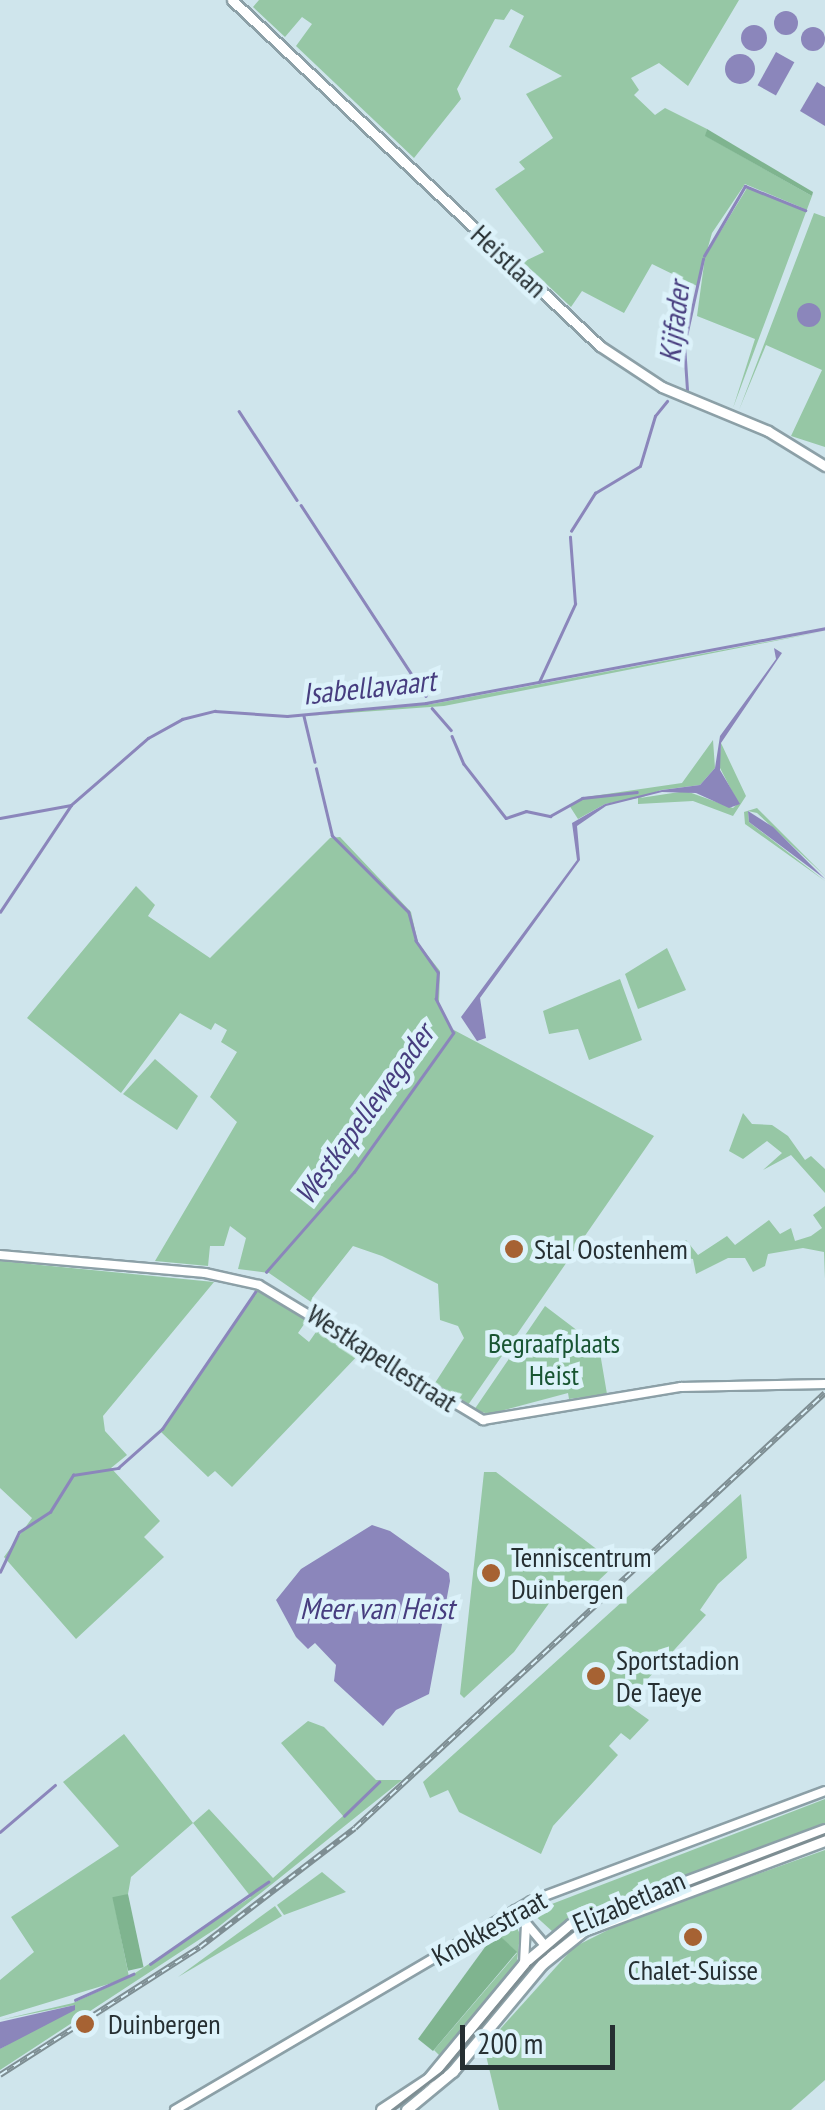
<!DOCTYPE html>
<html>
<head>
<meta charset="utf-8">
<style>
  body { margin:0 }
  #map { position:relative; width:825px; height:2110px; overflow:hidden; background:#cfe5ec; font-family:"PT Sans Narrow",sans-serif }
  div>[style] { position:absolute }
  .green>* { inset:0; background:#96c7a5 }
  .forest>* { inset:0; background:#7fb48f; transform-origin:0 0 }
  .water>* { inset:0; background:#8b86bb; transform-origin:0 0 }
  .round { border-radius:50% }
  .stream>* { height:2.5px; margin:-1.25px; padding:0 1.25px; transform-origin:1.25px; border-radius:1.25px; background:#8b86bb }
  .roads { filter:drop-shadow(2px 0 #8ca0a7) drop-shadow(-2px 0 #8ca0a7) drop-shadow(0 2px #8ca0a7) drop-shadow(0 -2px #8ca0a7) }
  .tertiary>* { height:8px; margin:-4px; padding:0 4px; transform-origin:4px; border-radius:4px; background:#fff }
  .secondary>* { height:9px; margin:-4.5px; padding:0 4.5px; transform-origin:4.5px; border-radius:4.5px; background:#fff }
  .primary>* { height:10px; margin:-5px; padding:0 5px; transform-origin:5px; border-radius:5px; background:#fff }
  .tram>* { height:2.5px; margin:-1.25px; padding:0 1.25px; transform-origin:1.25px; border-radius:1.25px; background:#7e8e93 }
  .rail>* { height:6px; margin-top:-3px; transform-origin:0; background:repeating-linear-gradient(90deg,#dcf2fa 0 8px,#7e8e93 0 16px); box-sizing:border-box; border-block:2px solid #7e8e93 }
  .dots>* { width:28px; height:28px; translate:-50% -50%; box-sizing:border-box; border:5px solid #dcf2fa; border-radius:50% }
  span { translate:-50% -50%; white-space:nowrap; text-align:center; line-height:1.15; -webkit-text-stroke:9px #dcf2fa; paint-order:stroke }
  .street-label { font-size:28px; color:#262f32 }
  .poi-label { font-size:28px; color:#262f32 }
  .left { translate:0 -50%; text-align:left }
  .park-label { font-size:28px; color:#185532 }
  .water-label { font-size:30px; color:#473d7f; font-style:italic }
  .scale { position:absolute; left:460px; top:2025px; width:155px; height:45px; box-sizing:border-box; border:5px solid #262f32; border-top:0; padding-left:12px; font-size:30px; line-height:35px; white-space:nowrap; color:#262f32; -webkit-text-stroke:8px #dcf2fa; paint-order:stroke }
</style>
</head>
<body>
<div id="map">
  <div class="green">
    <i style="clip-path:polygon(259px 0,739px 0,688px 86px,659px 63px,631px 78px,639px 90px,634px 95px,655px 115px,665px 108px,707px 129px,706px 136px,812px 196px,733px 408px,755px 339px,697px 316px,705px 257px,747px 188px,805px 209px,745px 184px,712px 233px,697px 286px,652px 264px,624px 313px,582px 291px,571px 307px,523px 262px,544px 252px,495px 189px,525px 169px,519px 162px,553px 138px,526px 94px,562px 76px,509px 47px,524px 16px,511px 9px,504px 20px,495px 19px,457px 89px,461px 99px,414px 158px,296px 46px,312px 24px,302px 17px,285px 37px,253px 7px)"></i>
    <i style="clip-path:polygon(814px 213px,825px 217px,825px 447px,791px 436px,822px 370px,766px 345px,739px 410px)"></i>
    <i style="clip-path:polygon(825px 631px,444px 706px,306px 716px,432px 704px)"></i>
    <i style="clip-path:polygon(713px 740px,715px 768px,700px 785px,661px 790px,640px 798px,686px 791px,733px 808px,738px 803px,719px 766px,721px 743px,746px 796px,733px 816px,693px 801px,638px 804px,638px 798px,605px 804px,578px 819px,569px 805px,586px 797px,682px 783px)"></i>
    <i style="clip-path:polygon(757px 808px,825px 876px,757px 813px,748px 811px,749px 822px,825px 881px,745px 824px,744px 812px)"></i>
    <i style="clip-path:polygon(340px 837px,411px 912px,418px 943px,440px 971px,439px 1003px,452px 1029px,654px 1136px,468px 1405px,435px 1383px,464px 1338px,458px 1326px,440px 1320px,438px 1284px,382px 1256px,353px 1246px,312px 1298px,337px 1320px,269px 1273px,238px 1269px,246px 1238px,230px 1226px,224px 1246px,210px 1246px,208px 1266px,155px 1261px,237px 1122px,210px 1097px,237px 1052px,221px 1042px,227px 1030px,215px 1023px,211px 1030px,180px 1013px,121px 1093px,27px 1018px,136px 886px,155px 905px,148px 916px,210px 958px,330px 838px)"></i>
    <i style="clip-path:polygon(667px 948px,686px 990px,638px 1009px,625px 974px)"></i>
    <i style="clip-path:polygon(620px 979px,642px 1040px,589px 1060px,578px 1029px,549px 1034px,543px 1011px)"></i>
    <i style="clip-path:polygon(155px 1059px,198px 1096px,177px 1130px,123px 1094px)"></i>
    <i style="clip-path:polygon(743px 1113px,752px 1124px,772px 1125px,788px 1136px,805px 1160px,811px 1156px,825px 1169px,825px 1193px,791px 1155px,763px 1170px,782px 1153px,767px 1141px,743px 1159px,729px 1151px)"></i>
    <i style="clip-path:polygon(825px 1206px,825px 1279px,824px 1252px,803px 1248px,768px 1254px,765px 1266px,753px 1272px,745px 1258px,728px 1258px,696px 1274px,693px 1259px,676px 1256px,686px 1240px,698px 1255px,727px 1236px,735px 1245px,769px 1220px,780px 1234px,791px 1228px,795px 1241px,811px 1236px,822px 1228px,813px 1215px)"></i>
    <i style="clip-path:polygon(0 1261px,214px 1282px,103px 1416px,105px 1431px,127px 1455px,111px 1468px,160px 1521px,144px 1537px,164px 1557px,76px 1639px,4px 1557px,32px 1518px,0 1488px)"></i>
    <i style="clip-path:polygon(219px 1278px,264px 1290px,311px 1314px,298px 1333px,309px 1342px,323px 1322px,363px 1350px,232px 1487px,215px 1471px,208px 1477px,161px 1432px,258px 1290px)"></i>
    <i style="clip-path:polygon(545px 1306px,599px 1347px,607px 1394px,569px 1399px,568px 1393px,489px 1414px,474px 1410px)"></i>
    <i style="clip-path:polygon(484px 1472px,496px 1472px,616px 1564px,576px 1602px,555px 1595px,514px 1652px,464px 1698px,460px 1694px)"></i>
    <i style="clip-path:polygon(741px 1494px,747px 1558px,718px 1584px,700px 1610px,706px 1615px,634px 1694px,628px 1705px,649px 1720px,630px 1740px,621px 1733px,609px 1746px,618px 1755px,553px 1826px,541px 1854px,459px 1812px,448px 1790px,430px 1798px,423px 1782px)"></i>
    <i style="clip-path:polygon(evenodd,308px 1721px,324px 1727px,376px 1780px,402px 1780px,217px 1928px,0 2070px,0 2049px,75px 2005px,0 2020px,73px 2003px,125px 1979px,0 2017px,0 1980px,34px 1952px,11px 1917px,119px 1846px,63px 1782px,124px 1734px,193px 1823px,209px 1809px,273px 1878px,343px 1816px,281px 1743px,308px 1721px,193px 1823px,251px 1897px,129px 1977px,114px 1902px,128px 1894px,131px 1877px,193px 1823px)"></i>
    <i style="clip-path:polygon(825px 1799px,825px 1826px,599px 1908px,553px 1932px,531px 1912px)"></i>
    <i style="clip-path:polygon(825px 1850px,825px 2080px,791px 2110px,499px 2110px,484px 2047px,574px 1947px,626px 1921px)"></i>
    <i style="clip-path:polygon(322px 1872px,346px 1892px,284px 1915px,277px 1905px)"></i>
    <i style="clip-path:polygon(275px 1906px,282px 1916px,178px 1977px)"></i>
    <i style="clip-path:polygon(513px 1920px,520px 1934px,517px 1962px,440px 2056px,434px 2050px,517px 1953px,496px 1932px)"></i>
  </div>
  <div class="forest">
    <i style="clip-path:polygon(707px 129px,813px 192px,812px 196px,705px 136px)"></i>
    <i style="left:128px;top:1894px;width:75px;height:16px;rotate:78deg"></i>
    <i style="clip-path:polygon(496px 1932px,517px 1952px,433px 2051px,418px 2039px)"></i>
  </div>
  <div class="water">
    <i class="round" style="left:774px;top:11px;width:24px;height:24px"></i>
    <i class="round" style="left:741px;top:25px;width:26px;height:26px"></i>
    <i class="round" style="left:801px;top:27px;width:24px;height:24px"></i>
    <i style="left:776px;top:52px;width:21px;height:38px;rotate:29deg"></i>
    <i class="round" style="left:725px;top:54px;width:30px;height:30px"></i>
    <i style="clip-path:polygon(817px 82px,825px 87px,825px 126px,800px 111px)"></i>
    <i class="round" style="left:797px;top:303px;width:24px;height:24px"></i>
    <i style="clip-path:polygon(774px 648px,782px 653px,721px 743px,720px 770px,740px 804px,729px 808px,696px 793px,662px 792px,606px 806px,577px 826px,580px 860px,480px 998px,486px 1038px,477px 1041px,461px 1017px,577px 860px,572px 823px,605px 804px,662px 790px,700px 785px,715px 768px,720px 736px,776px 659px)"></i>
    <i style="clip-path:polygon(748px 811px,773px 827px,825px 879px,749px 822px)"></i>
    <i style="clip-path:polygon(372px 1525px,390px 1531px,449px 1573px,450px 1581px,429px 1694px,396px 1710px,383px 1726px,334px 1681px,336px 1665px,315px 1643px,308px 1649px,296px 1637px,276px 1600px,301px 1569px)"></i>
    <i style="clip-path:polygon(75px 2005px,75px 2010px,0 2049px,0 2022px)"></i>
  </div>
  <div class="stream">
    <i style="left:704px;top:256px;width:81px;rotate:-59.6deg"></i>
    <i style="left:745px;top:186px;width:65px;rotate:21.8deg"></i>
    <i style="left:687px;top:390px;width:45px;rotate:-93.8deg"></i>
    <i style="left:684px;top:345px;width:88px;rotate:-77.5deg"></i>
    <i style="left:239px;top:411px;width:106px;rotate:56.9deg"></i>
    <i style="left:301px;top:505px;width:228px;rotate:56.8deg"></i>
    <i style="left:571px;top:531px;width:45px;rotate:-57.7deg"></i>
    <i style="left:595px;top:493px;width:52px;rotate:-31deg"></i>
    <i style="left:640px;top:466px;width:52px;rotate:-73.3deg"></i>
    <i style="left:655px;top:416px;width:19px;rotate:-51deg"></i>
    <i style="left:539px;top:682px;width:86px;rotate:-65.2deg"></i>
    <i style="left:575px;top:604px;width:67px;rotate:-94.3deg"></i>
    <i style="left:432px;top:708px;width:29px;rotate:49deg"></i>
    <i style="left:304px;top:716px;width:47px;rotate:76.6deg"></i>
    <i style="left:452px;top:736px;width:30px;rotate:67deg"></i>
    <i style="left:464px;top:764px;width:68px;rotate:52.1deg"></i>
    <i style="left:506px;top:818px;width:21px;rotate:-19deg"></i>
    <i style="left:526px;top:811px;width:25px;rotate:12deg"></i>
    <i style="left:550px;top:816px;width:37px;rotate:-29deg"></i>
    <i style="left:582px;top:798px;width:55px;rotate:-6.2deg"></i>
    <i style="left:0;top:818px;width:72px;rotate:-10.4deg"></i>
    <i style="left:0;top:912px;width:128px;rotate:-56.4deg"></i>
    <i style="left:71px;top:805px;width:102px;rotate:-41deg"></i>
    <i style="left:148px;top:738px;width:39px;rotate:-29deg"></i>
    <i style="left:182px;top:719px;width:34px;rotate:-14deg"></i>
    <i style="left:215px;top:711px;width:72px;rotate:4deg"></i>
    <i style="left:287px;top:716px;width:140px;rotate:-5.3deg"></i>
    <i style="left:426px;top:703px;width:406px;rotate:-10.6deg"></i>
    <i style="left:266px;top:1272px;width:133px;rotate:-48.7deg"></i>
    <i style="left:354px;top:1172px;width:171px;rotate:-54.5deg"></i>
    <i style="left:453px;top:1033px;width:38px;rotate:-117deg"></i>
    <i style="left:436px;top:999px;width:26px;rotate:-86deg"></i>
    <i style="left:438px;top:973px;width:39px;rotate:-125deg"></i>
    <i style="left:416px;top:941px;width:30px;rotate:-105deg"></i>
    <i style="left:408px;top:912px;width:107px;rotate:-135deg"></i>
    <i style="left:332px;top:836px;width:69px;rotate:-103.4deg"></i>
    <i style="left:0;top:1572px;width:44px;rotate:-64.6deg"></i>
    <i style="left:19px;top:1532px;width:37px;rotate:-33deg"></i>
    <i style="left:50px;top:1512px;width:44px;rotate:-58.1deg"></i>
    <i style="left:73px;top:1475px;width:46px;rotate:-8.8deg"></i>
    <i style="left:118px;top:1468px;width:59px;rotate:-41.6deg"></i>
    <i style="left:162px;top:1429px;width:169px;rotate:-55.8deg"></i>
    <i style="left:344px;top:1816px;width:49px;rotate:-44.2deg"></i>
    <i style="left:0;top:1832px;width:72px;rotate:-40.5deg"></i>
    <i style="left:150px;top:1964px;width:144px;rotate:-34.8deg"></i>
    <i style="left:75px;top:2000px;width:64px;rotate:-24.1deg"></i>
  </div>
  <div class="roads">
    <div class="tertiary">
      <i style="left:0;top:1255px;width:206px;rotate:5deg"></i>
      <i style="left:205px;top:1273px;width:55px;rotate:12.5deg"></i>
      <i style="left:259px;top:1285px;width:262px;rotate:31.1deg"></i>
      <i style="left:483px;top:1420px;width:201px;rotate:-9.5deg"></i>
      <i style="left:681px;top:1387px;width:144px;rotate:-1.2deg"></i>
      <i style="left:515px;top:1910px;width:59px;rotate:49.8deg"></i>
      <i style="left:524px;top:1964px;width:40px;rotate:-87.1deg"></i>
      <i style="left:175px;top:2110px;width:413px;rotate:-30.4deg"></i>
      <i style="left:531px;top:1901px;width:314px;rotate:-20.5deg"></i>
    </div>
    <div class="secondary">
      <i style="left:232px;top:0;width:505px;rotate:43.24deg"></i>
      <i style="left:600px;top:346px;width:74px;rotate:33.5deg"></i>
      <i style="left:662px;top:387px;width:115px;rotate:22.5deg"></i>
      <i style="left:768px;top:431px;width:67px;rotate:31.6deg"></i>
    </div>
    <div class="primary">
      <i style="left:382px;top:2110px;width:56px;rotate:-33.4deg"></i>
      <i style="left:429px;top:2079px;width:149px;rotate:-50.4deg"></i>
      <i style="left:524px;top:1964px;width:61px;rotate:-39.7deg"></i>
      <i style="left:571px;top:1925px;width:271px;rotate:-20.5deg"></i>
      <i style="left:407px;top:2110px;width:60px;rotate:-39.6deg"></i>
      <i style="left:453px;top:2072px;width:141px;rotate:-50.2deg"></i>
      <i style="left:543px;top:1964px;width:53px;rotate:-38.8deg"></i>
      <i style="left:584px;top:1931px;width:257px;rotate:-20.5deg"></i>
    </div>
  </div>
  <div class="tram">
    <i style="left:392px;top:2110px;width:63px;rotate:-37.2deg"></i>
    <i style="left:442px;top:2072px;width:138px;rotate:-50.3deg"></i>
    <i style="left:530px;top:1966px;width:54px;rotate:-40.5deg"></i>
    <i style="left:571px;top:1931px;width:272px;rotate:-20.9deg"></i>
  </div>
  <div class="rail">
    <i style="left:0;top:2075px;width:237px;rotate:-32.6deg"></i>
    <i style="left:200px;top:1947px;width:195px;rotate:-37.5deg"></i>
    <i style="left:355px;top:1828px;width:640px;rotate:-42.79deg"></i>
  </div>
  <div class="dots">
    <i style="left:514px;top:1249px;background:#a66233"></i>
    <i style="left:491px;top:1573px;background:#a66233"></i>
    <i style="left:596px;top:1676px;background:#a66233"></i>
    <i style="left:693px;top:1937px;background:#a66233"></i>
    <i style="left:85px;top:2024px;background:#a66233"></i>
  </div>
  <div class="street-label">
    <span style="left:509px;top:261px;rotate:43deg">Heistlaan</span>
    <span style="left:382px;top:1358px;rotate:33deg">Westkapellestraat</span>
    <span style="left:629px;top:1902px;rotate:-23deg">Elizabetlaan</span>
    <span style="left:489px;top:1928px;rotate:-29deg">Knokkestraat</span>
  </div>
  <div class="poi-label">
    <span class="left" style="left:534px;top:1249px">Stal Oostenhem</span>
    <span class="left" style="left:511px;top:1573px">Tenniscentrum<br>Duinbergen</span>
    <span class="left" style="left:616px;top:1676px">Sportstadion<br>De Taeye</span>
    <span style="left:693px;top:1970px">Chalet-Suisse</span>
    <span class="left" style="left:108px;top:2024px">Duinbergen</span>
  </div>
  <div class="park-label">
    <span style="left:554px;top:1359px">Begraafplaats<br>Heist</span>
  </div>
  <div class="water-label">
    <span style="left:674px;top:322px;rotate:-83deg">Kijfader</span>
    <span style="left:369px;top:687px;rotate:-6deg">Isabellavaart</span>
    <span style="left:364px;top:1114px;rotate:-54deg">Westkapellewegader</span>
    <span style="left:377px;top:1608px">Meer van Heist</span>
  </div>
  <div class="scale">200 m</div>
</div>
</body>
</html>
